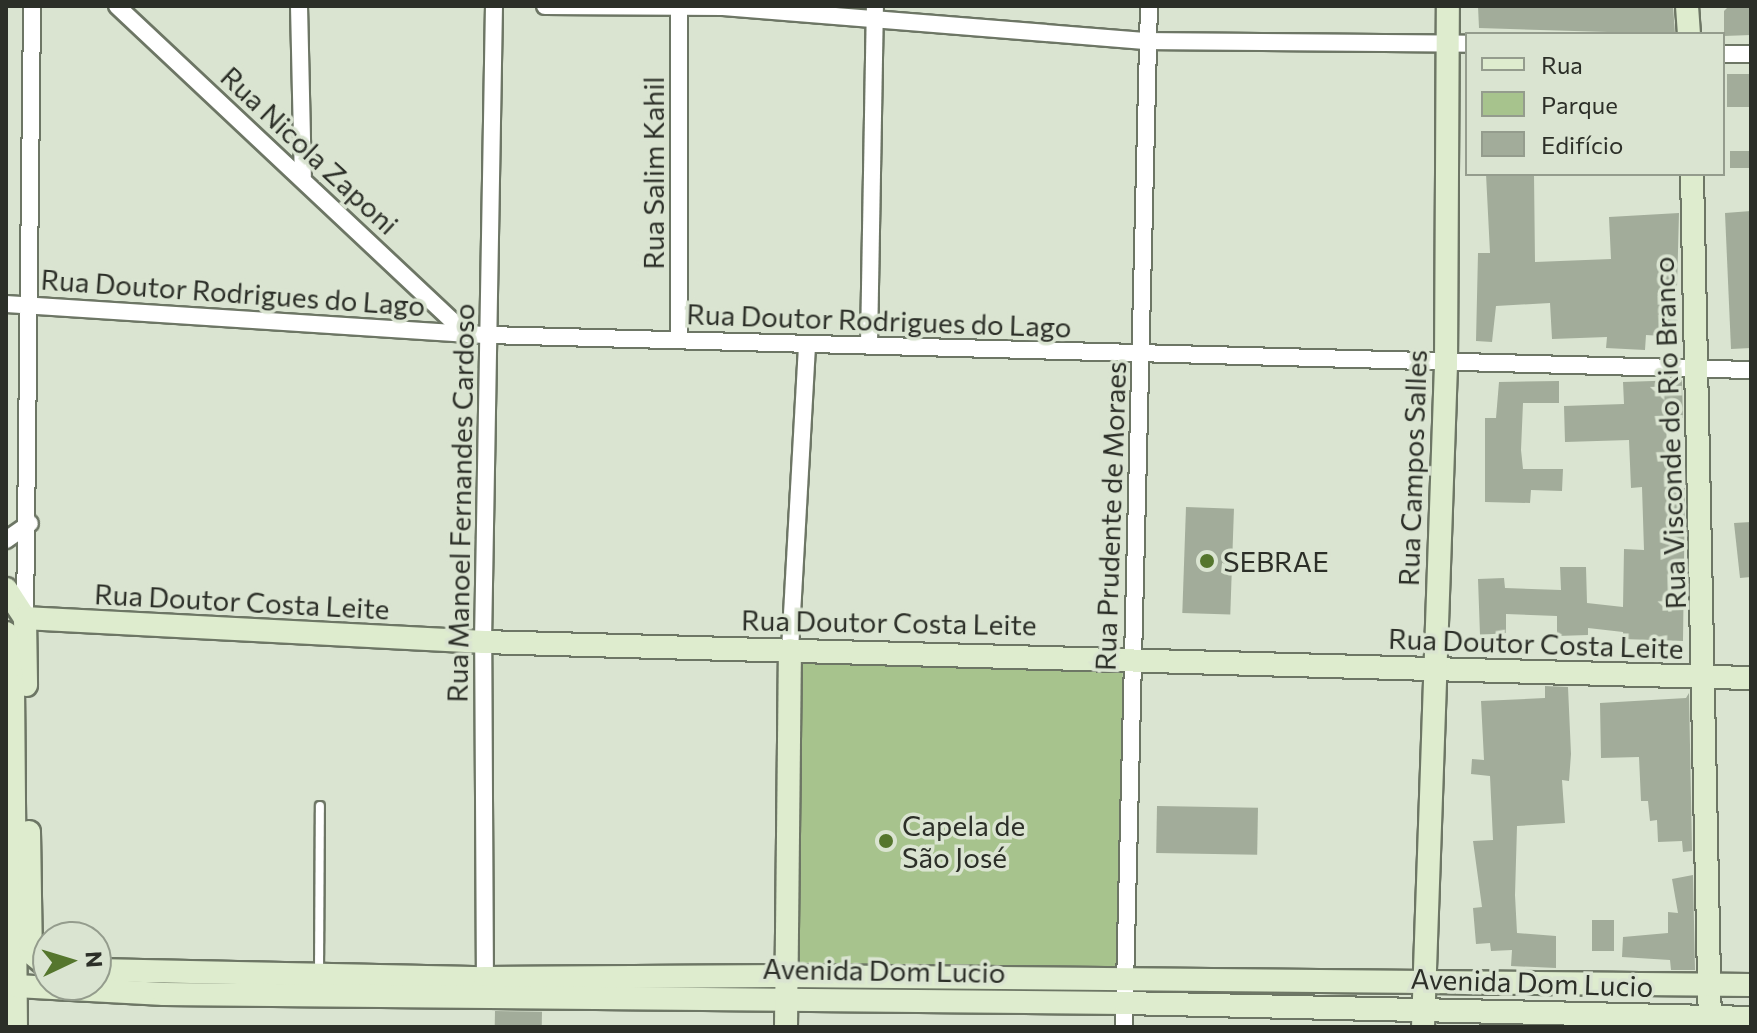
<!DOCTYPE html>
<html>
<head>
<meta charset="utf-8">
<style>
  body { margin:0 }
  #map { position:relative; width:1757px; height:1033px; overflow:hidden; background:#dae4d1; font-family:Commissioner,sans-serif }
  div>[style] { position:absolute }
  .green>* { inset:0; background:#a7c38d; transform-origin:0 0 }
  .building>* { inset:0; background:#a2ac9a; transform-origin:0 0 }
  .roads { filter:drop-shadow(2px 0 #6d7665) drop-shadow(-2px 0 #6d7665) drop-shadow(0 2px #6d7665) drop-shadow(0 -2px #6d7665) }
  .lane>* { height:8px; margin:-4px; padding:0 4px; transform-origin:4px; border-radius:4px; background:#fff }
  .street>* { height:16px; margin:-8px; padding:0 8px; transform-origin:8px; border-radius:8px; background:#fff }
  .secondary>* { height:22px; margin:-11px; padding:0 11px; transform-origin:11px; border-radius:11px; background:#deecce }
  .dots>* { width:22px; height:22px; translate:-50% -50%; box-sizing:border-box; border:4px solid #dae4d1; border-radius:50% }
  span { translate:-50% -50%; white-space:nowrap; text-align:center; line-height:1.15; -webkit-text-stroke:7px #dae4d1; paint-order:stroke }
  .street-label { font-size:28px; color:#2c2f28 }
  .poi-label { font-size:28px; color:#2c2f28 }
  .left { translate:0 -50%; text-align:left }
  .frame { position:absolute; inset:0; border:8px solid #2c2f28; pointer-events:none }
  .legend { position:absolute; left:1465px; top:32px; width:260px; height:144px; box-sizing:border-box; background:#dae4d1; border:2px solid #949c8d; margin:0; padding:10px 14px; list-style:none; font-size:24px; color:#2c2f28 }
  .legend li { display:flex; align-items:center; gap:16px; height:40px }
  .legend b { width:40px; border:2px solid #949c8d }
  .north { position:absolute; left:32px; top:921px; width:80px; height:80px; box-sizing:border-box; background:#dae4d1; border:2px solid #949c8d; border-radius:50%; rotate:86deg; font-size:22px; font-weight:700; line-height:32px; text-align:center; color:#2c2f28 }
  .north::after { content:''; display:block; margin:auto; width:28px; height:36px; background:#55762d; clip-path:polygon(50% 0,100% 100%,50% 72%,0 100%) }
</style>
</head>
<body>
<div id="map">
  <div class="green">
    <i style="left:1123px;top:660px;width:312px;height:326px;rotate:91deg"></i>
  </div>
  <div class="building">
    <i style="clip-path:polygon(1478px 6px,1673px 6px,1675px 34px,1479px 28px)"></i>
    <i style="clip-path:polygon(1729px 6px,1751px 6px,1751px 35px,1724px 36px,1724px 11px)"></i>
    <i style="left:1727px;top:74px;width:24px;height:33px"></i>
    <i style="left:1751px;top:151px;width:17px;height:21px;rotate:90deg"></i>
    <i style="clip-path:polygon(1486px 174px,1534px 174px,1535px 262px,1611px 259px,1609px 217px,1679px 213px,1677px 289px,1665px 289px,1664px 319px,1678px 320px,1677px 337px,1646px 335px,1645px 350px,1606px 348px,1607px 337px,1552px 339px,1550px 303px,1496px 306px,1492px 342px,1476px 341px,1478px 253px,1490px 253px)"></i>
    <i style="clip-path:polygon(1751px 211px,1751px 348px,1731px 349px,1725px 213px)"></i>
    <i style="clip-path:polygon(1682px 380px,1683px 418px,1666px 418px,1668px 489px,1685px 488px,1683px 641px,1623px 639px,1623px 632px,1588px 628px,1588px 635px,1557px 636px,1557px 616px,1506px 614px,1506px 633px,1480px 635px,1478px 579px,1504px 578px,1505px 588px,1561px 590px,1560px 567px,1586px 567px,1587px 603px,1623px 607px,1624px 549px,1644px 550px,1642px 487px,1631px 488px,1629px 440px,1565px 442px,1564px 406px,1624px 404px,1623px 382px)"></i>
    <i style="clip-path:polygon(1559px 381px,1559px 403px,1523px 403px,1521px 450px,1523px 469px,1563px 469px,1562px 491px,1531px 490px,1530px 503px,1485px 502px,1485px 418px,1496px 418px,1499px 382px)"></i>
    <i style="left:1186px;top:507px;width:48px;height:106px;rotate:2deg"></i>
    <i style="clip-path:polygon(1751px 522px,1751px 577px,1740px 578px,1734px 523px)"></i>
    <i style="clip-path:polygon(1545px 686px,1568px 687px,1571px 754px,1569px 781px,1562px 780px,1565px 823px,1517px 826px,1515px 895px,1517px 933px,1556px 936px,1556px 968px,1511px 966px,1512px 950px,1491px 951px,1490px 943px,1476px 944px,1473px 908px,1482px 907px,1473px 841px,1493px 840px,1490px 776px,1471px 774px,1472px 759px,1484px 760px,1481px 701px,1545px 698px)"></i>
    <i style="clip-path:polygon(1689px 693px,1692px 851px,1683px 852px,1682px 841px,1658px 842px,1657px 820px,1650px 821px,1648px 801px,1641px 801px,1639px 757px,1601px 758px,1600px 703px,1686px 698px)"></i>
    <i style="left:1157px;top:806px;width:101px;height:47px;rotate:1deg"></i>
    <i style="clip-path:polygon(1693px 875px,1695px 970px,1671px 970px,1670px 960px,1622px 957px,1623px 937px,1668px 933px,1668px 912px,1678px 913px,1672px 879px)"></i>
    <i style="left:1592px;top:920px;width:22px;height:31px"></i>
    <i style="left:495px;top:1011px;width:47px;height:16px;rotate:1deg"></i>
  </div>
  <div class="roads">
    <div class="lane">
      <i style="left:319px;top:974px;width:168px;rotate:-89.7deg"></i>
    </div>
    <div class="street">
      <i style="left:117px;top:6px;width:479px;rotate:43.2deg"></i>
      <i style="left:299px;top:6px;width:170px;rotate:88.7deg"></i>
      <i style="left:545px;top:6px;width:178px;rotate:0.3deg"></i>
      <i style="left:723px;top:7px;width:426px;rotate:4.6deg"></i>
      <i style="left:1148px;top:41px;width:319px;rotate:0.5deg"></i>
      <i style="left:1723px;top:54px;width:28px"></i>
      <i style="left:6px;top:304px;width:483px;rotate:3.7deg"></i>
      <i style="left:488px;top:335px;width:1263px;rotate:1.59deg"></i>
      <i style="left:679px;top:340px;width:334px;rotate:-90deg"></i>
      <i style="left:869px;top:345px;width:339px;rotate:-89deg"></i>
      <i style="left:6px;top:540px;width:29px;rotate:-35deg"></i>
      <i style="left:25px;top:618px;width:612px;rotate:-89.34deg"></i>
      <i style="left:790px;top:650px;width:306px;rotate:-86.8deg"></i>
      <i style="left:485px;top:988px;width:346px;rotate:-90.3deg"></i>
      <i style="left:483px;top:642px;width:636px;rotate:-89.01deg"></i>
      <i style="left:1124px;top:1027px;width:1021px;rotate:-88.6deg"></i>
    </div>
    <div class="secondary">
      <i style="left:1687px;top:6px;width:28px;rotate:86deg"></i>
      <i style="left:1692px;top:174px;width:853px;rotate:88.79deg"></i>
      <i style="left:6px;top:589px;width:35px;rotate:57deg"></i>
      <i style="left:25px;top:618px;width:459px;rotate:3deg"></i>
      <i style="left:483px;top:642px;width:1269px;rotate:1.63deg"></i>
      <i style="left:25px;top:618px;width:67px;rotate:89.1deg"></i>
      <i style="left:6px;top:633px;width:53px;rotate:82.5deg"></i>
      <i style="left:13px;top:686px;width:341px;rotate:89.5deg"></i>
      <i style="left:29px;top:832px;width:121px;rotate:89.1deg"></i>
      <i style="left:31px;top:953px;width:22px;rotate:39deg"></i>
      <i style="left:96px;top:970px;width:389px;rotate:1.2deg"></i>
      <i style="left:485px;top:978px;width:302px;rotate:-0.4deg"></i>
      <i style="left:787px;top:976px;width:964px;rotate:0.53deg"></i>
      <i style="left:16px;top:986px;width:148px;rotate:3.1deg"></i>
      <i style="left:164px;top:994px;width:961px;rotate:0.54deg"></i>
      <i style="left:1125px;top:1003px;width:626px;rotate:1.37deg"></i>
      <i style="left:786px;top:1027px;width:377px;rotate:-89.4deg"></i>
      <i style="left:1423px;top:1027px;width:663px;rotate:-88.01deg"></i>
      <i style="left:1446px;top:364px;width:358px;rotate:-89.7deg"></i>
    </div>
  </div>
  <div class="dots">
    <i style="left:1207px;top:561px;background:#55762d"></i>
    <i style="left:886px;top:841px;background:#55762d"></i>
  </div>
  <div class="street-label">
    <span style="left:310px;top:150px;rotate:43deg">Rua Nicola Zaponi</span>
    <span style="left:653px;top:173px;rotate:-90deg">Rua Salim Kahil</span>
    <span style="left:233px;top:292px;rotate:4deg">Rua Doutor Rodrigues do Lago</span>
    <span style="left:879px;top:320px;rotate:2deg">Rua Doutor Rodrigues do Lago</span>
    <span style="left:1669px;top:433px;rotate:-92deg">Rua Visconde do Rio Branco</span>
    <span style="left:1412px;top:468px;rotate:-88deg">Rua Campos Salles</span>
    <span style="left:460px;top:503px;rotate:-89deg">Rua Manoel Fernandes Cardoso</span>
    <span style="left:1110px;top:516px;rotate:-88deg">Rua Prudente de Moraes</span>
    <span style="left:242px;top:601px;rotate:3deg">Rua Doutor Costa Leite</span>
    <span style="left:889px;top:622px;rotate:1deg">Rua Doutor Costa Leite</span>
    <span style="left:1536px;top:643px;rotate:2deg">Rua Doutor Costa Leite</span>
    <span style="left:884px;top:970px;rotate:1deg">Avenida Dom Lucio</span>
    <span style="left:1532px;top:982px;rotate:2deg">Avenida Dom Lucio</span>
  </div>
  <div class="poi-label">
    <span class="left" style="left:1223px;top:561px">SEBRAE</span>
    <span class="left" style="left:902px;top:841px">Capela de<br>São José</span>
  </div>
  <div class="frame"></div>
  <ul class="legend">
  <li><b style="height:10px;background:#deecce"></b>Rua</li>
  <li><b style="height:22px;background:#a7c38d"></b>Parque</li>
  <li><b style="height:22px;background:#a2ac9a"></b>Edifício</li>
  </ul>
  <div class="north">N</div>
</div>
</body>
</html>
